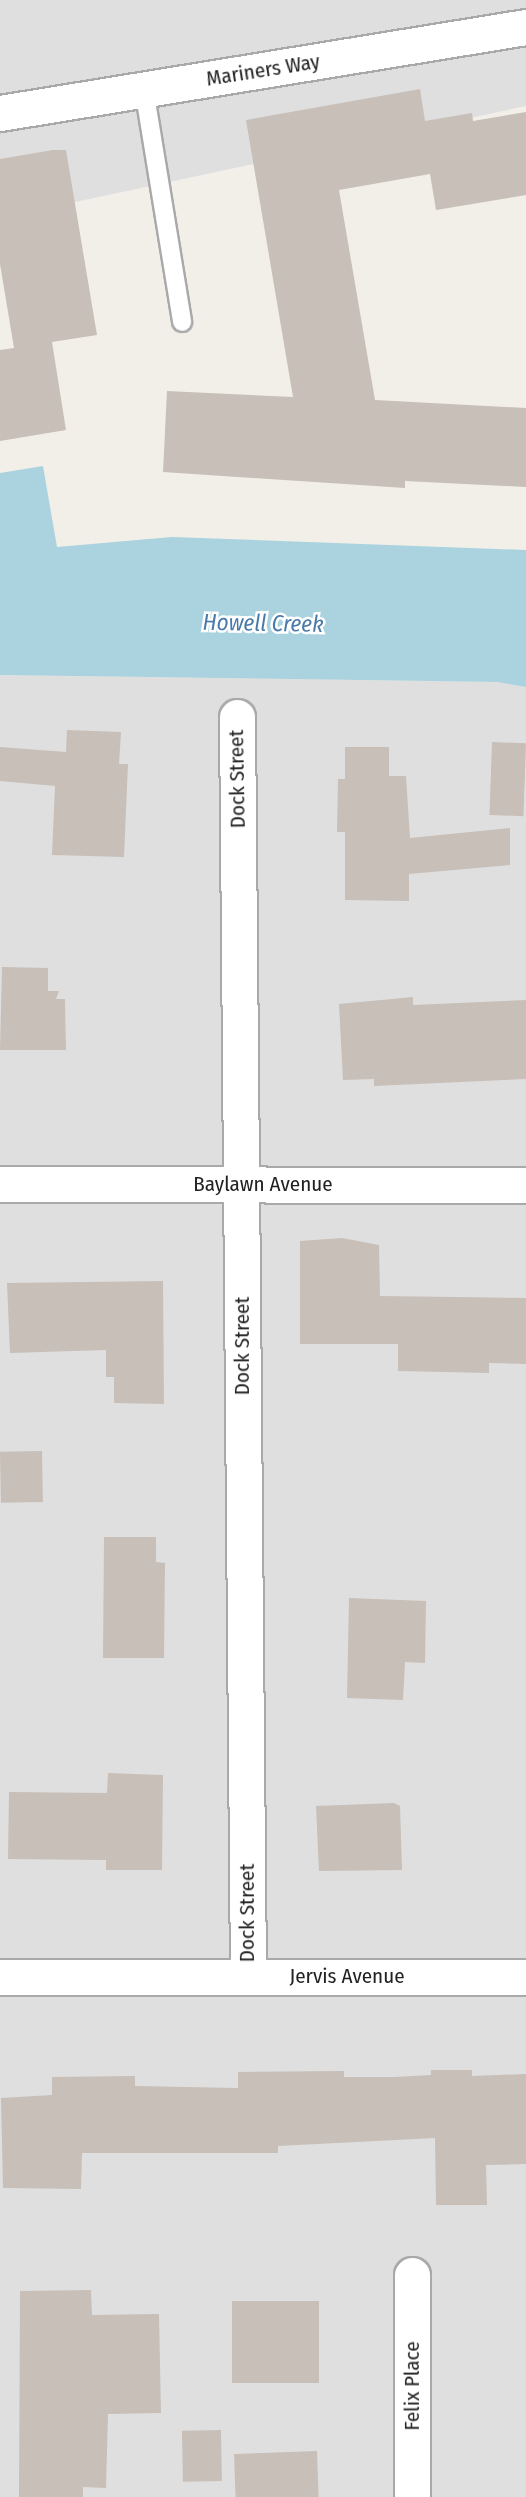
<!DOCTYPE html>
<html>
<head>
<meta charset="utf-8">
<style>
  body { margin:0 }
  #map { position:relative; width:526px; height:2497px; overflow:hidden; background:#f2efe9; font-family:"Fira Sans Condensed",sans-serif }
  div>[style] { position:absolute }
  .residential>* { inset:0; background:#e0dfdf }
  .water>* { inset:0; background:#aad3df }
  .building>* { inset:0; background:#c7bfb8; transform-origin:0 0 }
  .roads { filter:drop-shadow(2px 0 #a9a9a9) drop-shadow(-2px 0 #a9a9a9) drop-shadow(0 2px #a9a9a9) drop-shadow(0 -2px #a9a9a9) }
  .lane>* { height:18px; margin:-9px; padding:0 9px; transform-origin:9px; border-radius:9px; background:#fff }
  .street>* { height:35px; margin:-17.5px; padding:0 17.5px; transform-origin:17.5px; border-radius:17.5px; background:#fff }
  span { translate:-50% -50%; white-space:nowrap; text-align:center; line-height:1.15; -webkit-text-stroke:5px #fff; paint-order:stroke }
  .street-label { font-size:21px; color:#222 }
  .water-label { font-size:23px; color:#4a7aab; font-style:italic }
</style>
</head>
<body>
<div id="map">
  <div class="residential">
    <i style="clip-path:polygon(0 0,526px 0,526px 106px,0 218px)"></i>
    <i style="clip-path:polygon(0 675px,497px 682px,526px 687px,526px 2497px,0 2497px)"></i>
  </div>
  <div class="water">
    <i style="clip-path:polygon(43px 466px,57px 547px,172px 537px,526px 550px,526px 687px,497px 682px,0 675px,0 473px)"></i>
  </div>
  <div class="building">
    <i style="clip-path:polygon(420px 89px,425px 121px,472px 113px,473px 121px,526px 112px,526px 195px,436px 210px,430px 174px,339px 190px,375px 400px,526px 408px,526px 487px,405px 481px,405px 488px,163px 472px,167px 391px,293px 397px,246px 120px)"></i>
    <i style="clip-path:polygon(53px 150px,66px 150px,97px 335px,52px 342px,66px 430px,0 441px,0 350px,14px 348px,0 264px,0 159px)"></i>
    <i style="clip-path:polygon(67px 730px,121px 732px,119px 764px,128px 764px,124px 857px,52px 855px,55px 786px,0 781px,0 747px,66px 752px)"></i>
    <i style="left:492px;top:742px;width:34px;height:73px;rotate:2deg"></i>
    <i style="clip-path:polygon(345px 747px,389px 747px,389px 776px,406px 776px,410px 838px,510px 828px,510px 865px,409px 874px,409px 901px,345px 900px,345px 832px,337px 832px,338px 779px,345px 779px)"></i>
    <i style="clip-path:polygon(2px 967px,48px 968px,48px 991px,59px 991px,56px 999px,65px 999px,66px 1050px,0 1050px)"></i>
    <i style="clip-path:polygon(413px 997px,413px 1005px,526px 1000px,526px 1079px,374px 1086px,374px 1079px,343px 1080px,339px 1004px)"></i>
    <i style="clip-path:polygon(342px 1238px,379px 1245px,380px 1296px,526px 1298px,526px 1364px,489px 1363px,489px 1373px,398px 1371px,398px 1344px,300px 1344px,300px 1241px)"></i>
    <i style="clip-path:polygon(163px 1281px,164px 1404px,114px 1403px,114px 1377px,106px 1377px,106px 1350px,10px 1353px,7px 1283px)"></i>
    <i style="left:42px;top:1451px;width:51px;height:42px;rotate:89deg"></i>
    <i style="clip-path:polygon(104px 1537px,156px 1537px,156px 1562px,165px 1563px,164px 1658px,103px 1658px)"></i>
    <i style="clip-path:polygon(349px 1598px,426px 1601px,425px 1663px,405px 1662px,403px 1700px,347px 1698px)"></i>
    <i style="clip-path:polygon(108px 1773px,163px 1775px,162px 1870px,106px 1870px,106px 1860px,8px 1859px,9px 1792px,107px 1793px)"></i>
    <i style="clip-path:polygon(394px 1803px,400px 1806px,402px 1870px,319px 1871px,316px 1806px)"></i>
    <i style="clip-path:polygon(431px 2070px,472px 2070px,472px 2076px,526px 2074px,526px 2164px,486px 2165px,487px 2205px,436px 2205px,435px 2138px,278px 2146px,278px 2153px,82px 2153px,81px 2189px,3px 2188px,1px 2098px,52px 2095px,52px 2077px,135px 2076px,135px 2086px,238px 2088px,238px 2072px,344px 2071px,344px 2077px,395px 2077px,431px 2075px)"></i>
    <i style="clip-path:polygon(91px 2290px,92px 2315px,159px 2314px,161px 2413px,108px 2414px,106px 2488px,83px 2487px,83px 2497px,19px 2497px,20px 2291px)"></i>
    <i style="left:319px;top:2301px;width:82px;height:87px;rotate:90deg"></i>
    <i style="left:221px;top:2430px;width:51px;height:39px;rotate:89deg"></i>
    <i style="left:317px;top:2451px;width:46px;height:83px;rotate:88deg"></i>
  </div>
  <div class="roads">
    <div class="lane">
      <i style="left:144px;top:89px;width:236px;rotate:80.7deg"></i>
    </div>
    <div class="street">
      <i style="left:0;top:113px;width:533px;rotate:-9.29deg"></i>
      <i style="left:237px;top:717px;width:1258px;rotate:89.5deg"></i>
      <i style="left:0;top:1184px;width:526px;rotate:0.11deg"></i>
      <i style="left:0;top:1977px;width:526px"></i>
      <i style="left:412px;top:2275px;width:222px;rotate:90deg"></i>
    </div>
  </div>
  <div class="street-label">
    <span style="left:263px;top:70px;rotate:-9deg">Mariners Way</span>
    <span style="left:237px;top:779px;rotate:-91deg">Dock Street</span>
    <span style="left:263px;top:1184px">Baylawn Avenue</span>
    <span style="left:242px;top:1346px;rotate:-90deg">Dock Street</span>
    <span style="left:247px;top:1913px;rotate:-90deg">Dock Street</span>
    <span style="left:347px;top:1976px">Jervis Avenue</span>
    <span style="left:412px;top:2386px;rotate:-90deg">Felix Place</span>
  </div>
  <div class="water-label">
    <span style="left:263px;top:623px;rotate:1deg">Howell Creek</span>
  </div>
</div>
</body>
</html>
